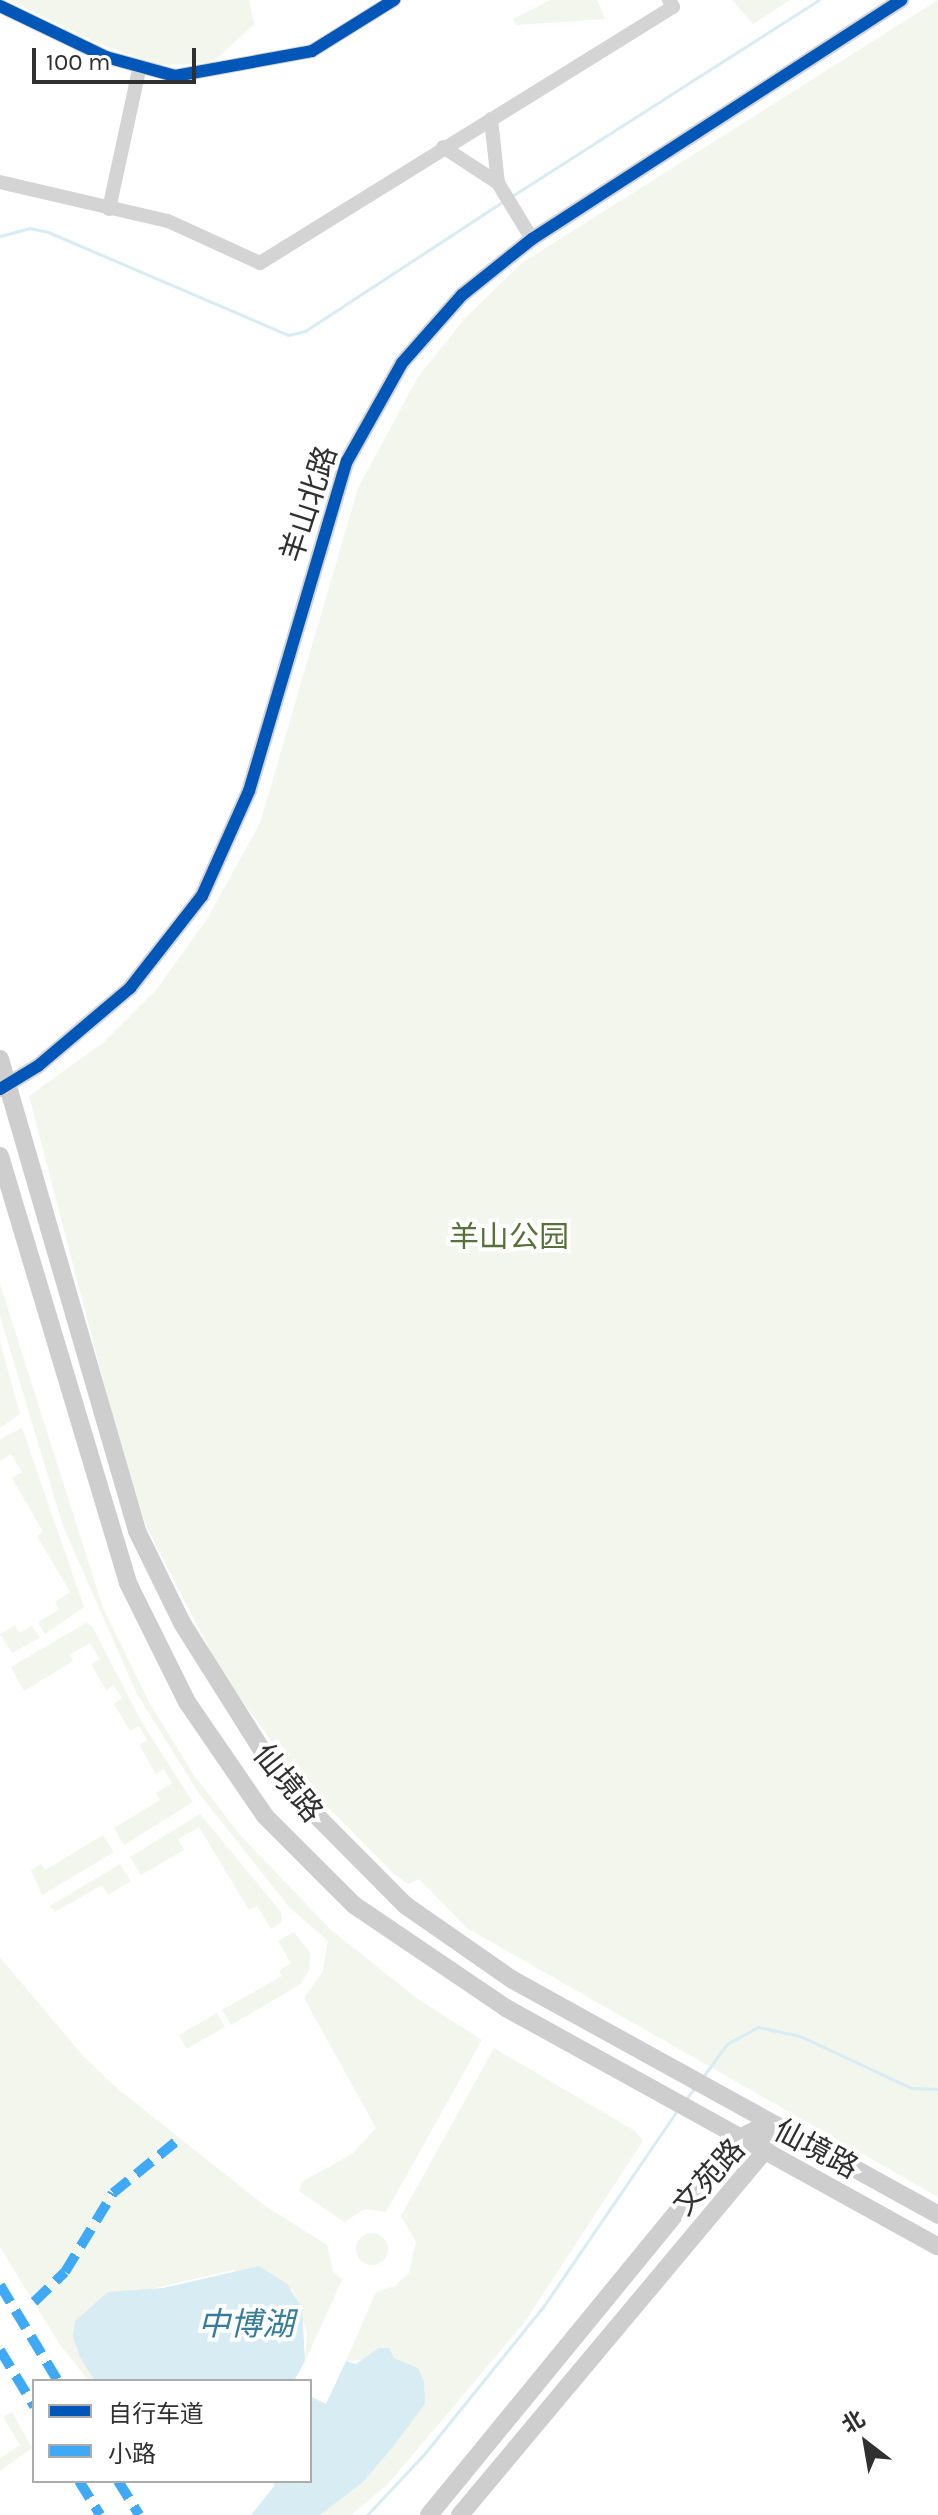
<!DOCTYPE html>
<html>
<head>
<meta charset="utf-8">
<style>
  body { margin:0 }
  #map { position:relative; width:938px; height:2515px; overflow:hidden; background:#fff; font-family:Karla,"Noto Sans SC",sans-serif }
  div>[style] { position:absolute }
  .green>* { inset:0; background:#f2f6ec; transform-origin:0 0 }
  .round { border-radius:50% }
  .water>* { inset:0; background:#d8ecf4 }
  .stream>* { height:3px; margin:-1.5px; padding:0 1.5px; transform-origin:1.5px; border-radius:1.5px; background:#d8ecf4 }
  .minor>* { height:14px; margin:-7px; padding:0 7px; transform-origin:7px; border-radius:7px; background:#d4d4d4 }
  .tertiary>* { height:16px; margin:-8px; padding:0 8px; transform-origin:8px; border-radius:8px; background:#d4d4d4 }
  .secondary>* { height:18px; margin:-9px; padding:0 9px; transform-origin:9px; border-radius:9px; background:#cecece }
  .quiet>* { height:10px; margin-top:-5px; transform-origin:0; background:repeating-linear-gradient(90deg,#3fa9f5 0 20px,transparent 0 30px) }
  .cycleway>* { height:12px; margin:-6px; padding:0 6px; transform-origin:6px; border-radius:6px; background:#0057b8 }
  span { translate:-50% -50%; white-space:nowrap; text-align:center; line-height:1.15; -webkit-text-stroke:8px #fff; paint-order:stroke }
  .street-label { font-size:30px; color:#303030 }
  .park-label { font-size:30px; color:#587138 }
  .water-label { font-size:32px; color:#357d9b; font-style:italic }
  .legend { position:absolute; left:32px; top:2379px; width:280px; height:104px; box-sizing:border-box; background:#fff; border:2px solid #acacac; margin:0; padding:10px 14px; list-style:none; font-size:24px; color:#303030 }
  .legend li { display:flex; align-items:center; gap:16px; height:40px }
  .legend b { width:40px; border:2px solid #acacac }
  .north { position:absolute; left:826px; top:2403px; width:80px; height:80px; -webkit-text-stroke:6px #fff; paint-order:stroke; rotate:329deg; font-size:22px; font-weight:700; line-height:32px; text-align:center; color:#303030 }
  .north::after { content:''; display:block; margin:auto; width:28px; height:36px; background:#303030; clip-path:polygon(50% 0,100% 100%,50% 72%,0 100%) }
  .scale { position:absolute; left:32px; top:48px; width:164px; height:36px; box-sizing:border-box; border:4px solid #303030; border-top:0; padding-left:10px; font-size:24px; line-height:28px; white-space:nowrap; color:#303030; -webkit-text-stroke:6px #fff; paint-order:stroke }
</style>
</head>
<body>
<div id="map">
  <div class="green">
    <i style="clip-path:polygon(9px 0,249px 0,254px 24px,212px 63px,159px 65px,97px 43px)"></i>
    <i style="clip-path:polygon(550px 0,597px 0,605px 19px,516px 25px,513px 19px)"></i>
    <i style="clip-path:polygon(732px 0,790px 0,753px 24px)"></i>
    <i style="clip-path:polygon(938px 0,938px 2197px,467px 1928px,419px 1879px,408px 1884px,394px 1874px,296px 1775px,222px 1673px,147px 1528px,131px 1487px,29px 1096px,104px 1042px,156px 990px,207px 919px,260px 823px,358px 488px,418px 377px,466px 317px,522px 263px)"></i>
    <i style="clip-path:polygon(0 1284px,103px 1608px,149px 1702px,193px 1774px,240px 1835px,331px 1930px,415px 1997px,482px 2040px,386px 2212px,365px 2209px,344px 2222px,299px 2191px,302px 2182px,352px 2154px,376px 2128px,304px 1998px,323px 1971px,328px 1941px,289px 1907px,198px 1792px,137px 1694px,63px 1526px,0 1316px)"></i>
    <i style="clip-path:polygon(0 1342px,20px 1414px,0 1428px)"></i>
    <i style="clip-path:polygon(22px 1428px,84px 1607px,45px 1634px,38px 1622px,59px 1610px,55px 1602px,70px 1592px,37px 1536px,43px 1532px,12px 1478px,22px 1472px,11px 1454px,0 1461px,0 1439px)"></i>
    <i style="clip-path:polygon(86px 1623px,92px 1626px,141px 1721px,193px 1802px,124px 1845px,114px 1828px,160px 1800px,156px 1793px,172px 1783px,164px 1769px,156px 1774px,139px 1745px,147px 1740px,139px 1726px,130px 1731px,114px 1704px,122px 1698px,114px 1685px,106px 1690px,91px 1664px,100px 1659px,90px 1643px,70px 1655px,73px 1661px,24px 1691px,11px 1667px)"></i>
    <i style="clip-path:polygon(15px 1625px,19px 1633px,32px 1626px,40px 1638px,12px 1653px,0 1634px)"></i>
    <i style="clip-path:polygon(200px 1814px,281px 1912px,282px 1922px,271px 1929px,257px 1906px,249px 1910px,199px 1827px,178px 1839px,184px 1850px,141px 1875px,130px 1857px)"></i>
    <i style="clip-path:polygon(103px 1835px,114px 1852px,42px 1895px,31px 1870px,41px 1864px,45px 1870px)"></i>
    <i style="clip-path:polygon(120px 1864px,131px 1881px,108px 1895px,102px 1885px,55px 1912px,50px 1906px)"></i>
    <i style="clip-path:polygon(294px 1932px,310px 1953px,309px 1970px,301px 1984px,231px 2025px,222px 2010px,282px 1976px,279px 1971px,291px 1963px,278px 1941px)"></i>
    <i style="clip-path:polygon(0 1957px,83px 2056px,119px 2090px,264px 2205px,327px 2245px,333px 2271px,342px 2280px,305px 2361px,307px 2333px,293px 2290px,233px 2270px,147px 2290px,76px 2347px,95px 2381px,89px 2381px,60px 2345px,0 2247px)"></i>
    <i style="left:217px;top:2013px;width:16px;height:44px;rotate:60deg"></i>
    <i style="clip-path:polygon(494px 2048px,635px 2131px,643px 2141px,524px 2323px,387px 2485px,351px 2515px,320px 2515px,363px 2482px,425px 2404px,418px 2368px,394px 2358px,346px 2361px,376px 2292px,395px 2286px,409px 2273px,416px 2242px,401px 2216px)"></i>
    <i class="round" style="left:356px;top:2233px;width:32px;height:32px"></i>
    <i style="clip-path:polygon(12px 2412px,32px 2448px,0 2471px,0 2458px,20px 2445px,3px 2417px)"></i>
  </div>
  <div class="water">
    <i style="clip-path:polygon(259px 2266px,287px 2284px,302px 2308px,305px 2361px,294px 2381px,95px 2381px,80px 2357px,73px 2337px,75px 2321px,108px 2292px,163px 2288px)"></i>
    <i style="clip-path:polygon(379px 2348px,389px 2348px,394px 2358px,418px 2368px,424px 2382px,425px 2404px,392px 2448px,363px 2482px,320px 2515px,251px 2515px,275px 2485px,271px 2481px,310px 2481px,310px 2396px,326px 2404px,346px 2361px,356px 2364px)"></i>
  </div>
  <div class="stream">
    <i style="left:512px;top:196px;width:364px;rotate:-32.6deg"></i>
    <i style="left:0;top:236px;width:31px;rotate:-15deg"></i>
    <i style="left:30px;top:228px;width:18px;rotate:13deg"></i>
    <i style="left:48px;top:232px;width:261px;rotate:23.2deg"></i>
    <i style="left:288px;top:335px;width:17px;rotate:-13deg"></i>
    <i style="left:305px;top:331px;width:235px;rotate:-33.2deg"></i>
    <i style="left:702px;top:2078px;width:42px;rotate:-53.7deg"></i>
    <i style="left:727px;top:2044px;width:35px;rotate:-29deg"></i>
    <i style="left:758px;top:2027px;width:43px;rotate:12.1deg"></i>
    <i style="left:800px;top:2036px;width:123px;rotate:25.1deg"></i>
    <i style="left:911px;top:2088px;width:27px;rotate:2deg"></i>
    <i style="left:685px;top:2100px;width:16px;rotate:-52deg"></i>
    <i style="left:367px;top:2515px;width:85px;rotate:-46.9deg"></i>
    <i style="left:425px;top:2453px;width:188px;rotate:-51.1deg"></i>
    <i style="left:543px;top:2307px;width:240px;rotate:-55.7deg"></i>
  </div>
  <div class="minor">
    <i style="left:0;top:6px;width:118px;rotate:25.7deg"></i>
    <i style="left:106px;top:57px;width:72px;rotate:15.4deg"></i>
    <i style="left:175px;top:76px;width:139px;rotate:-10.3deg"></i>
    <i style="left:312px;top:51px;width:97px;rotate:-31.9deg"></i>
    <i style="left:491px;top:119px;width:64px;rotate:83.8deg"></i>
    <i style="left:498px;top:183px;width:66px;rotate:58.7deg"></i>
    <i style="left:443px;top:147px;width:66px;rotate:33.2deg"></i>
    <i style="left:0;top:182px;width:172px;rotate:13.1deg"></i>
    <i style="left:168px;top:221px;width:101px;rotate:24.5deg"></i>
    <i style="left:260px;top:263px;width:486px;rotate:-31.8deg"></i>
    <i style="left:673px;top:7px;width:8px;rotate:-120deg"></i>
    <i style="left:109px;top:209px;width:146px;rotate:-77.8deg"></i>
  </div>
  <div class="tertiary">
    <i style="left:0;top:1089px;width:44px;rotate:-31.2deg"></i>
    <i style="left:38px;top:1066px;width:121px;rotate:-40.3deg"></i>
    <i style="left:130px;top:988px;width:117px;rotate:-52deg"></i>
    <i style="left:202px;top:896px;width:115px;rotate:-65.9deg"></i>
    <i style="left:249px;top:791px;width:344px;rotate:-73.5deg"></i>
    <i style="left:347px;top:461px;width:112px;rotate:-60.7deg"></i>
    <i style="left:402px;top:363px;width:91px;rotate:-48.6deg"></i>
    <i style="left:462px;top:295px;width:90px;rotate:-38.7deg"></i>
    <i style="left:532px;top:239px;width:440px;rotate:-32.9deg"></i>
  </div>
  <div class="secondary">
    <i style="left:0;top:1059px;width:491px;rotate:73.8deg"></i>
    <i style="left:137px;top:1531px;width:102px;rotate:63.9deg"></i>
    <i style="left:182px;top:1623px;width:186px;rotate:57.8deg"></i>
    <i style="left:281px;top:1780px;width:176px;rotate:45.2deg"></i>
    <i style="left:405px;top:1905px;width:131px;rotate:34.8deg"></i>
    <i style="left:513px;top:1980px;width:486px;rotate:28.9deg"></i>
    <i style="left:0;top:1156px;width:446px;rotate:73.3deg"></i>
    <i style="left:128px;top:1583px;width:133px;rotate:63.6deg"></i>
    <i style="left:187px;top:1702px;width:138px;rotate:55.6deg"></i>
    <i style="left:265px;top:1816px;width:126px;rotate:45deg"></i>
    <i style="left:354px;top:1905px;width:184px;rotate:34.1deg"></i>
    <i style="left:506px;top:2008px;width:493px;rotate:28.9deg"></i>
    <i style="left:429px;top:2515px;width:486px;rotate:-50.7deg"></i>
    <i style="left:737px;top:2139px;width:34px;rotate:-26deg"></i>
    <i style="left:460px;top:2515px;width:472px;rotate:-50.1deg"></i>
    <i style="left:763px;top:2153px;width:29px;rotate:-80deg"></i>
  </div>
  <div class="quiet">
    <i style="left:0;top:2285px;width:112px;rotate:58.9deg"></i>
    <i style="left:34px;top:2302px;width:43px;rotate:-44.1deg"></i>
    <i style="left:65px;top:2272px;width:92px;rotate:-58.7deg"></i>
    <i style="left:113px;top:2193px;width:84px;rotate:-39.2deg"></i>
    <i style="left:0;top:2350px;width:66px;rotate:58.7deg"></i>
    <i style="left:79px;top:2481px;width:40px;rotate:58deg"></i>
    <i style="left:118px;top:2481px;width:40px;rotate:58deg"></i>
  </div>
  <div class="cycleway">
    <i style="left:0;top:6px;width:118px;rotate:25.7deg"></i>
    <i style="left:106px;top:57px;width:72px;rotate:15.4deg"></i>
    <i style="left:175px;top:76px;width:139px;rotate:-10.3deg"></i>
    <i style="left:312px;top:51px;width:97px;rotate:-31.9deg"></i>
    <i style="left:0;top:1089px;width:44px;rotate:-31.2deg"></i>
    <i style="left:38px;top:1066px;width:121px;rotate:-40.3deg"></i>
    <i style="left:130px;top:988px;width:117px;rotate:-52deg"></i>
    <i style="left:202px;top:896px;width:115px;rotate:-65.9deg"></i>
    <i style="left:249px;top:791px;width:344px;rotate:-73.5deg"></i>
    <i style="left:347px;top:461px;width:112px;rotate:-60.7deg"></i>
    <i style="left:402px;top:363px;width:91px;rotate:-48.6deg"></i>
    <i style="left:462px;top:295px;width:90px;rotate:-38.7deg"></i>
    <i style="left:532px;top:239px;width:440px;rotate:-32.9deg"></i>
  </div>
  <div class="street-label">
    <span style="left:309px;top:504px;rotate:-72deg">羊山北路</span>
    <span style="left:288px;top:1783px;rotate:51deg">仙境路</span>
    <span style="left:816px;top:2149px;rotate:28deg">仙境路</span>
    <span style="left:709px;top:2177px;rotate:-48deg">文苑路</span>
  </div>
  <div class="park-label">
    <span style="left:509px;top:1237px">羊山公园</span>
  </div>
  <div class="water-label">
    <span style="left:246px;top:2325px">中博湖</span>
  </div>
  <ul class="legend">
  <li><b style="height:10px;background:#0057b8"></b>自行车道</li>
  <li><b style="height:10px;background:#3fa9f5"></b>小路</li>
  </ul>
  <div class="north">北</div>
  <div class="scale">100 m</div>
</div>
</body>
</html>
